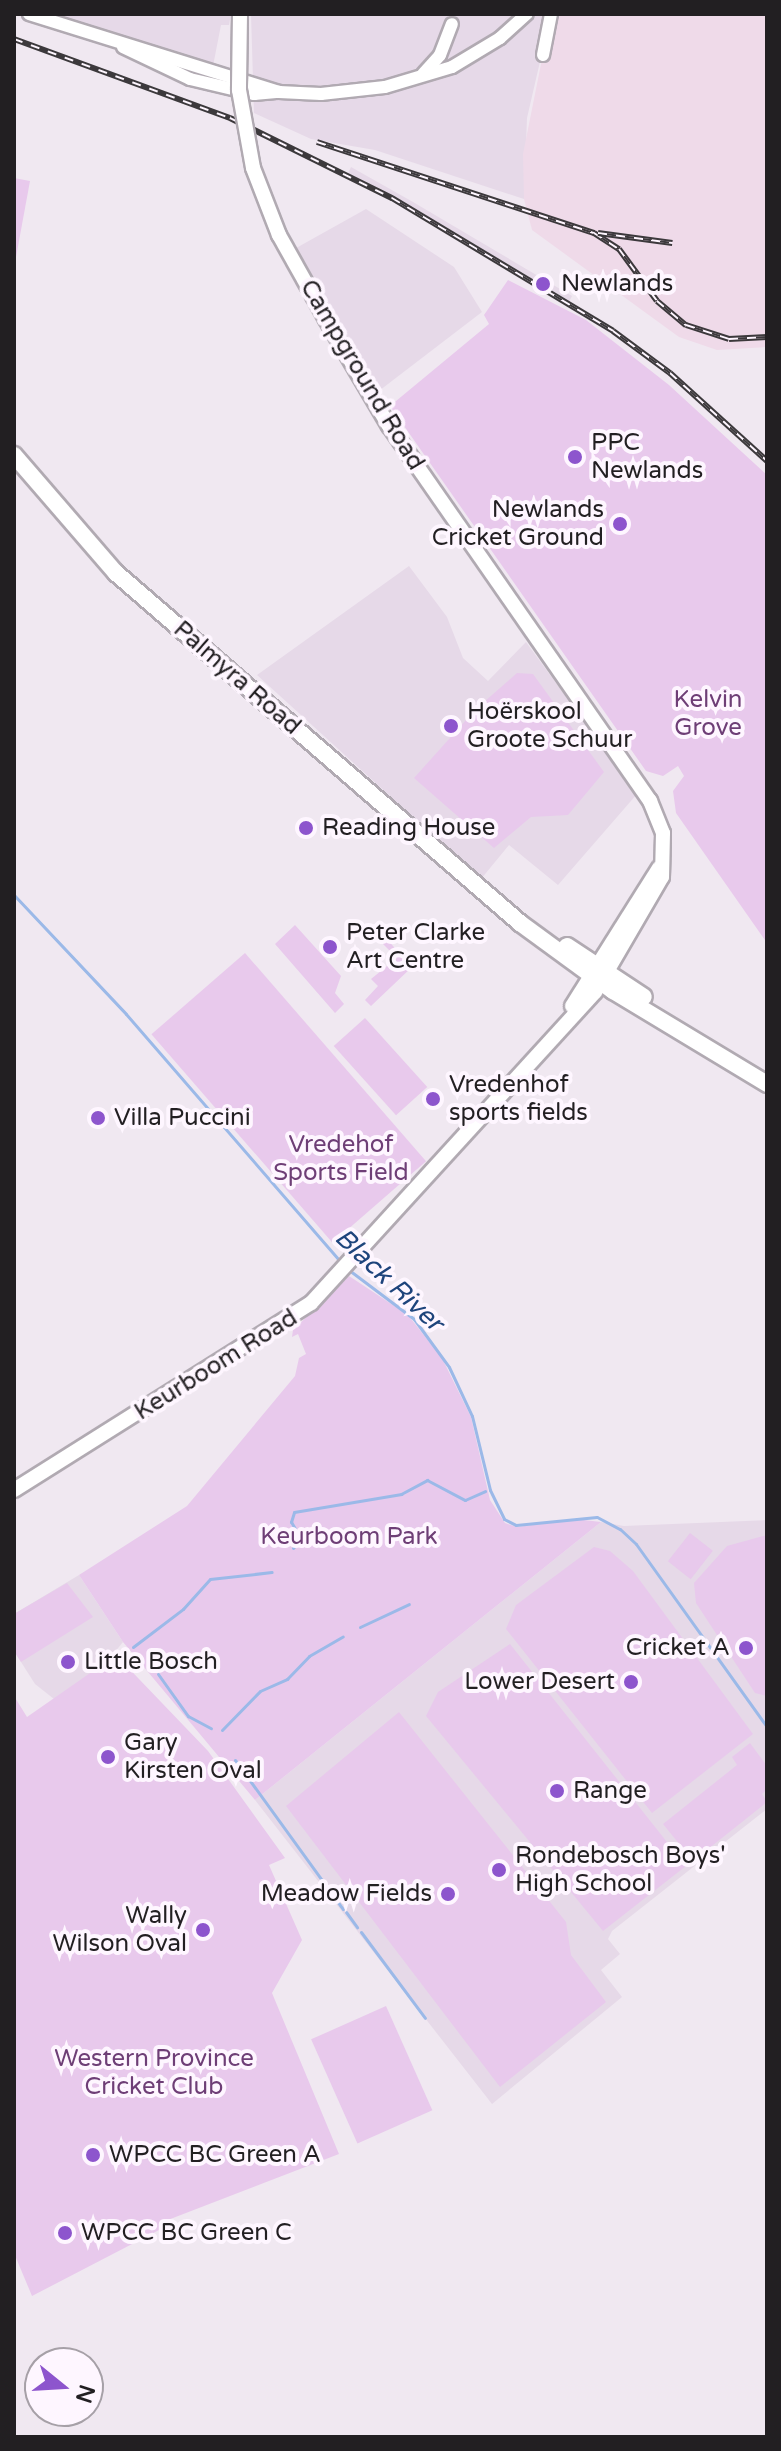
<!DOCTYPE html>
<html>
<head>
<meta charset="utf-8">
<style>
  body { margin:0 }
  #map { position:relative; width:781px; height:2451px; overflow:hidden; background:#f0e8f1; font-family:"Varela Round",sans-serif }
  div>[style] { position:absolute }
  .built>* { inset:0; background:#e6d9e8 }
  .industrial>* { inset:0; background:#efdae9 }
  .green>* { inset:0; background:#e8c9ec; transform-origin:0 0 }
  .stream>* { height:3px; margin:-1.5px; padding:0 1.5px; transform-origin:1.5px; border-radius:1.5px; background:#9bb9e8 }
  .roads { filter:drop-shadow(2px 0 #b1aab2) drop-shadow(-2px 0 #b1aab2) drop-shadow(0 2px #b1aab2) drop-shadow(0 -2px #b1aab2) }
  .tertiary>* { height:12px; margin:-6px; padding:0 6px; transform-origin:6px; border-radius:6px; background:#fff }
  .secondary>* { height:14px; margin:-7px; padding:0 7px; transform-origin:7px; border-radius:7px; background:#fff }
  .primary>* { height:16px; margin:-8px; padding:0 8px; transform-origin:8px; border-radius:8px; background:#fff }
  .rail>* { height:6px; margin-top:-3px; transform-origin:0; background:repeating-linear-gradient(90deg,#fef6ff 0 9px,#3c393c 0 18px); box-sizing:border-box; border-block:2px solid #3c393c }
  .bridges { filter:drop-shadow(2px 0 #b1aab2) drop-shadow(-2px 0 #b1aab2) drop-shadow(0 2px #b1aab2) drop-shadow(0 -2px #b1aab2) }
  .secondary-bridge>* { height:14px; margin:-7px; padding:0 7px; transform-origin:7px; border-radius:7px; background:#fff }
  .dots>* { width:22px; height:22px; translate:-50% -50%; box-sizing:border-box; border:4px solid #fef6ff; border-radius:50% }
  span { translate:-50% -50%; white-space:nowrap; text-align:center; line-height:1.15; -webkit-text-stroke:8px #fef6ff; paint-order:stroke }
  .poi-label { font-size:24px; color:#221f22 }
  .left { translate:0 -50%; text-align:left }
  .right { translate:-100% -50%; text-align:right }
  .street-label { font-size:24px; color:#221f22 }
  .park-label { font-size:24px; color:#6e3e76 }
  .water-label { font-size:26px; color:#1e447c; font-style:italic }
  .frame { position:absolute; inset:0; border:16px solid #221f22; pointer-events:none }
  .north { position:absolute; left:24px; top:2347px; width:80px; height:80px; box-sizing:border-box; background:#fef6ff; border:2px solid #a6a0a7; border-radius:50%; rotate:108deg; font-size:22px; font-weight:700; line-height:32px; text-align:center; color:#221f22 }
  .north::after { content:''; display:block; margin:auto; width:28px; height:36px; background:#8d55cd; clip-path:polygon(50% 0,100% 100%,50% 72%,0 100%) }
</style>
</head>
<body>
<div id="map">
  <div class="built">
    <i style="clip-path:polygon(29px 14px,231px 14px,229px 25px,221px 25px,213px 66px)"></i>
    <i style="clip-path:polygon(251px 14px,551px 14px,527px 118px,524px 199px,375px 150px,311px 139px,254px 113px)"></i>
    <i style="clip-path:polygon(351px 167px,413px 202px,572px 296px,568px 304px,347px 175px)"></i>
    <i style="clip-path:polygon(366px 209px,454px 267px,482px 312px,371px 397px,289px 252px)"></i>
    <i style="clip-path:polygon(409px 566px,447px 617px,463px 658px,488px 681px,526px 642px,637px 794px,558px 885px,509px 845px,481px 879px,257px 675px)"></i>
    <i style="clip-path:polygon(767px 1520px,767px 1809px,612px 1931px,608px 1939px,620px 1954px,601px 1970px,622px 1997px,492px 2104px,255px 1800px,601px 1522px,624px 1526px)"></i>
    <i style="clip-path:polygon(79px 1575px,123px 1642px,101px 1669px,54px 1699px,35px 1684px,14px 1651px,14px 1614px)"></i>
  </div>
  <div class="industrial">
    <i style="clip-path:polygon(551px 14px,767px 14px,767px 347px,717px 350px,679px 337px,532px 230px,524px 199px,523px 154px)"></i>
  </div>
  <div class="green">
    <i style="clip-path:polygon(14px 178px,30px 181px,14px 268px)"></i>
    <i style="clip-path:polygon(508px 280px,586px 320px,669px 385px,767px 475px,767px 943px,676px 813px,673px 791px,684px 776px,678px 766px,663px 776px,646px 771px,390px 406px,489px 324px,484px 315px)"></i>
    <i style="clip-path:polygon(517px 673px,533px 674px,604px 772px,568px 815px,531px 817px,494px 848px,414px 778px,476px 709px)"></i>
    <i style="clip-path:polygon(295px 925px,341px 976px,335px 993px,344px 1004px,335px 1013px,275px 944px)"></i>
    <i style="clip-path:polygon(384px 936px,412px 967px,371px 1006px,365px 1000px,378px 986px,371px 979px,397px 958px,380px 941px)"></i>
    <i style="left:245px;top:953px;width:276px;height:124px;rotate:49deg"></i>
    <i style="left:365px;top:1018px;width:93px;height:42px;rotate:48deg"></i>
    <i style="clip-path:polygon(349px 1276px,408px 1315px,442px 1358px,471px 1417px,490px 1500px,505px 1523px,517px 1527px,575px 1519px,601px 1522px,255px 1800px,123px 1642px,79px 1575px,187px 1506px,295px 1376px,299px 1358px,306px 1354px,298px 1334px,292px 1337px,293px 1330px)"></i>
    <i style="left:690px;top:1533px;width:29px;height:36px;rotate:38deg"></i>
    <i style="clip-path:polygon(767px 1535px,767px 1696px,755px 1693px,696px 1603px,694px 1583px,727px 1546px)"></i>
    <i style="clip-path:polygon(594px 1547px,610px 1551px,633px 1571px,753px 1734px,652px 1813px,506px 1629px,516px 1605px)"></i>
    <i style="clip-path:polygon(67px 1583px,93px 1617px,21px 1662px,14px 1651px,14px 1614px)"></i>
    <i style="clip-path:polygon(510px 1644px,686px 1866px,603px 1931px,426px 1716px,438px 1692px)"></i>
    <i style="clip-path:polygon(116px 1655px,208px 1751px,285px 1858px,269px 1865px,302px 1940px,272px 1993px,339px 2154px,160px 2223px,161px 2229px,32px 2296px,14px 2253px,14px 1696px,27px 1717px)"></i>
    <i style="clip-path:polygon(399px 1712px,566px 1922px,571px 1955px,606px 2002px,500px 2087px,286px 1806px)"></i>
    <i style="clip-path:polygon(750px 1743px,767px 1766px,767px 1789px,762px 1794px,767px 1802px,693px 1861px,663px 1824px,737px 1765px,732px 1757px)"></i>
    <i style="left:386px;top:2006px;width:114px;height:82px;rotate:66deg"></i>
  </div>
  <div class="stream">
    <i style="left:14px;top:895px;width:163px;rotate:46.7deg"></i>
    <i style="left:126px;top:1014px;width:328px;rotate:49.1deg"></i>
    <i style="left:349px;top:1270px;width:81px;rotate:37deg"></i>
    <i style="left:414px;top:1319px;width:59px;rotate:53.9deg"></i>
    <i style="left:449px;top:1367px;width:54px;rotate:64.9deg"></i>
    <i style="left:472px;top:1416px;width:76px;rotate:76.3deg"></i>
    <i style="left:490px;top:1490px;width:32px;rotate:64deg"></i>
    <i style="left:504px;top:1519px;width:13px;rotate:27deg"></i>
    <i style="left:516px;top:1525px;width:81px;rotate:-5.6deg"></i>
    <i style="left:597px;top:1517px;width:26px;rotate:28deg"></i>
    <i style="left:620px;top:1529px;width:22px;rotate:43deg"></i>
    <i style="left:636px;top:1544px;width:225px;rotate:54.4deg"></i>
    <i style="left:293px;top:1548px;width:12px;rotate:-48deg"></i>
    <i style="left:301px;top:1539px;width:20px;rotate:-120deg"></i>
    <i style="left:291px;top:1522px;width:10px;rotate:-73deg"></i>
    <i style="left:294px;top:1512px;width:109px;rotate:-9.5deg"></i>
    <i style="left:401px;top:1494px;width:30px;rotate:-28deg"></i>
    <i style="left:427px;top:1480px;width:43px;rotate:27.8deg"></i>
    <i style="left:465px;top:1500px;width:22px;rotate:-24deg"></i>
    <i style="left:360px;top:1627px;width:54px;rotate:-25.1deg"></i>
    <i style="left:133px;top:1647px;width:63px;rotate:-37.2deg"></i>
    <i style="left:183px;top:1609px;width:40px;rotate:-48deg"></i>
    <i style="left:210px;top:1579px;width:62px;rotate:-6.4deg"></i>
    <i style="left:158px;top:1674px;width:52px;rotate:54.5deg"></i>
    <i style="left:188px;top:1716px;width:26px;rotate:28deg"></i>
    <i style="left:222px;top:1730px;width:54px;rotate:-45.7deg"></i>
    <i style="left:260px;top:1691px;width:30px;rotate:-24deg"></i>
    <i style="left:287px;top:1679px;width:32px;rotate:-46deg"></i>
    <i style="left:309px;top:1656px;width:39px;rotate:-30deg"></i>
    <i style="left:235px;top:1760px;width:184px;rotate:54.1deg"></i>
    <i style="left:346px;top:1912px;width:19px;rotate:54deg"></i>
    <i style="left:361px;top:1932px;width:107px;rotate:53.3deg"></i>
  </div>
  <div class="roads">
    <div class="tertiary">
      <i style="left:29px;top:14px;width:262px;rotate:17.3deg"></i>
      <i style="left:279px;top:92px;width:42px;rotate:2.7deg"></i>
      <i style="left:321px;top:94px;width:64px;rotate:-6.2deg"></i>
      <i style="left:385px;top:87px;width:70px;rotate:-16.6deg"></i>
      <i style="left:452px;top:67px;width:56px;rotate:-31.1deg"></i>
      <i style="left:500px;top:38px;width:36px;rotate:-42deg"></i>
      <i style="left:123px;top:47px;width:74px;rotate:25.5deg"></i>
      <i style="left:190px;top:79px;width:66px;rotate:13.2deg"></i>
      <i style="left:254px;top:94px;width:25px;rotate:-5deg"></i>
      <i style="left:543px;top:55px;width:42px;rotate:-79deg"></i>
      <i style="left:423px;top:74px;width:25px;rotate:-48deg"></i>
      <i style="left:440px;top:55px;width:33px;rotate:-69deg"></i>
    </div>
    <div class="secondary">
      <i style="left:572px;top:1006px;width:163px;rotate:-57.8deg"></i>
      <i style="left:14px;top:1490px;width:351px;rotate:-32.2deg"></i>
      <i style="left:311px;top:1303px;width:421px;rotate:-47.6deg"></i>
      <i style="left:595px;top:992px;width:133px;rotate:-59.8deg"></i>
      <i style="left:662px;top:877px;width:44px;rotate:-88.7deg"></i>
      <i style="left:663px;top:833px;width:35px;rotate:-112deg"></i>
      <i style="left:650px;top:801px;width:457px;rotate:-124.8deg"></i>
      <i style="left:389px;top:426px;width:124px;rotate:-120.5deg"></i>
    </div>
    <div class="primary">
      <i style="left:14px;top:455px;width:156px;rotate:49.2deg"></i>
      <i style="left:116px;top:573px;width:535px;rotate:40.9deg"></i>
      <i style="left:520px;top:923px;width:115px;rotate:36.2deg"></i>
      <i style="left:613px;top:991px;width:180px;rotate:31.1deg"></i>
      <i style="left:567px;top:946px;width:92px;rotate:33.5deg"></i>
    </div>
  </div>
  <div class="rail">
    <i style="left:14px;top:39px;width:230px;rotate:20.1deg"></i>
    <i style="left:230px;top:118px;width:181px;rotate:26.3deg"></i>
    <i style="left:392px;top:198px;width:258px;rotate:31deg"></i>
    <i style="left:613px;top:331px;width:71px;rotate:36.4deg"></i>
    <i style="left:670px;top:373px;width:131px;rotate:42.2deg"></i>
    <i style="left:317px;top:142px;width:292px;rotate:18.2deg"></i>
    <i style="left:594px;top:233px;width:30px;rotate:33deg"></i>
    <i style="left:619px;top:249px;width:64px;rotate:53.8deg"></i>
    <i style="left:657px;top:301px;width:38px;rotate:40deg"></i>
    <i style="left:686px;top:325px;width:45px;rotate:18deg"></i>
    <i style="left:729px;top:339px;width:38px;rotate:-3deg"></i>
    <i style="left:598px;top:233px;width:75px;rotate:7.7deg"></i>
  </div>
  <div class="bridges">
    <div class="secondary-bridge">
      <i style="left:240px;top:14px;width:76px;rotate:90.8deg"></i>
      <i style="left:239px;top:90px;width:79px;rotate:79.8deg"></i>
      <i style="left:253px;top:168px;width:72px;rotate:68.8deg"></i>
      <i style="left:279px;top:235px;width:96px;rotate:60.8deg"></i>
    </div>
  </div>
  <div class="dots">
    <i style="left:543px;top:284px;background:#8d55cd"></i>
    <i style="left:575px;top:457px;background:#8d55cd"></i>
    <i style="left:620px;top:524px;background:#8d55cd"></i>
    <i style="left:451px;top:726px;background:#8d55cd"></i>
    <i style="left:306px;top:828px;background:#8d55cd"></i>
    <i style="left:330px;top:947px;background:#8d55cd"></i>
    <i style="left:433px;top:1099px;background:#8d55cd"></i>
    <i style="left:98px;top:1118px;background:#8d55cd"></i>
    <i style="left:746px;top:1648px;background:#8d55cd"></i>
    <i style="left:68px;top:1662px;background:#8d55cd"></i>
    <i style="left:631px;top:1682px;background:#8d55cd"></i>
    <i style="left:108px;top:1757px;background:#8d55cd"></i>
    <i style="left:557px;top:1791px;background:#8d55cd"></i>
    <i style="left:499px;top:1870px;background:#8d55cd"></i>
    <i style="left:448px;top:1894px;background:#8d55cd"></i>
    <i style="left:203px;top:1930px;background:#8d55cd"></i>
    <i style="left:93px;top:2155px;background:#8d55cd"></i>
    <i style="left:65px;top:2233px;background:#8d55cd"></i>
  </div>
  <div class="poi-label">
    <span class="left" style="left:561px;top:284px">Newlands</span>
    <span class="left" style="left:591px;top:457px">PPC<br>Newlands</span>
    <span class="right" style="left:604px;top:524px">Newlands<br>Cricket Ground</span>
    <span class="left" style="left:467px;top:726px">Hoërskool<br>Groote Schuur</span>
    <span class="left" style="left:322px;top:828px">Reading House</span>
    <span class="left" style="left:346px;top:947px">Peter Clarke<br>Art Centre</span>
    <span class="left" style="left:449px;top:1099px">Vredenhof<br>sports fields</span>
    <span class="left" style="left:114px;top:1118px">Villa Puccini</span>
    <span class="right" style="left:730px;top:1648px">Cricket A</span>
    <span class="left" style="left:84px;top:1662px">Little Bosch</span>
    <span class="right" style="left:615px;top:1682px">Lower Desert</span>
    <span class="left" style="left:124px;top:1757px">Gary<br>Kirsten Oval</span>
    <span class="left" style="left:573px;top:1791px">Range</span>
    <span class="left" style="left:515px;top:1870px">Rondebosch Boys'<br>High School</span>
    <span class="right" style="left:432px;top:1894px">Meadow Fields</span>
    <span class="right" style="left:187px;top:1930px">Wally<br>Wilson Oval</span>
    <span class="left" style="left:109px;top:2155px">WPCC BC Green A</span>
    <span class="left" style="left:81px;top:2233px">WPCC BC Green C</span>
  </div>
  <div class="street-label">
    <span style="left:362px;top:375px;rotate:59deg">Campground Road</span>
    <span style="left:237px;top:678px;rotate:41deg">Palmyra Road</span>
    <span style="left:216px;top:1365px;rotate:-32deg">Keurboom Road</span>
  </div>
  <div class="park-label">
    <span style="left:708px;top:714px">Kelvin<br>Grove</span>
    <span style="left:341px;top:1159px">Vredehof<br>Sports Field</span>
    <span style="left:349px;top:1537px">Keurboom Park</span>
    <span style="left:154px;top:2073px">Western Province<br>Cricket Club</span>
  </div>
  <div class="water-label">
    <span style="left:389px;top:1280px;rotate:43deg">Black River</span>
  </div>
  <div class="frame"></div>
  <div class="north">N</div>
</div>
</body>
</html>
